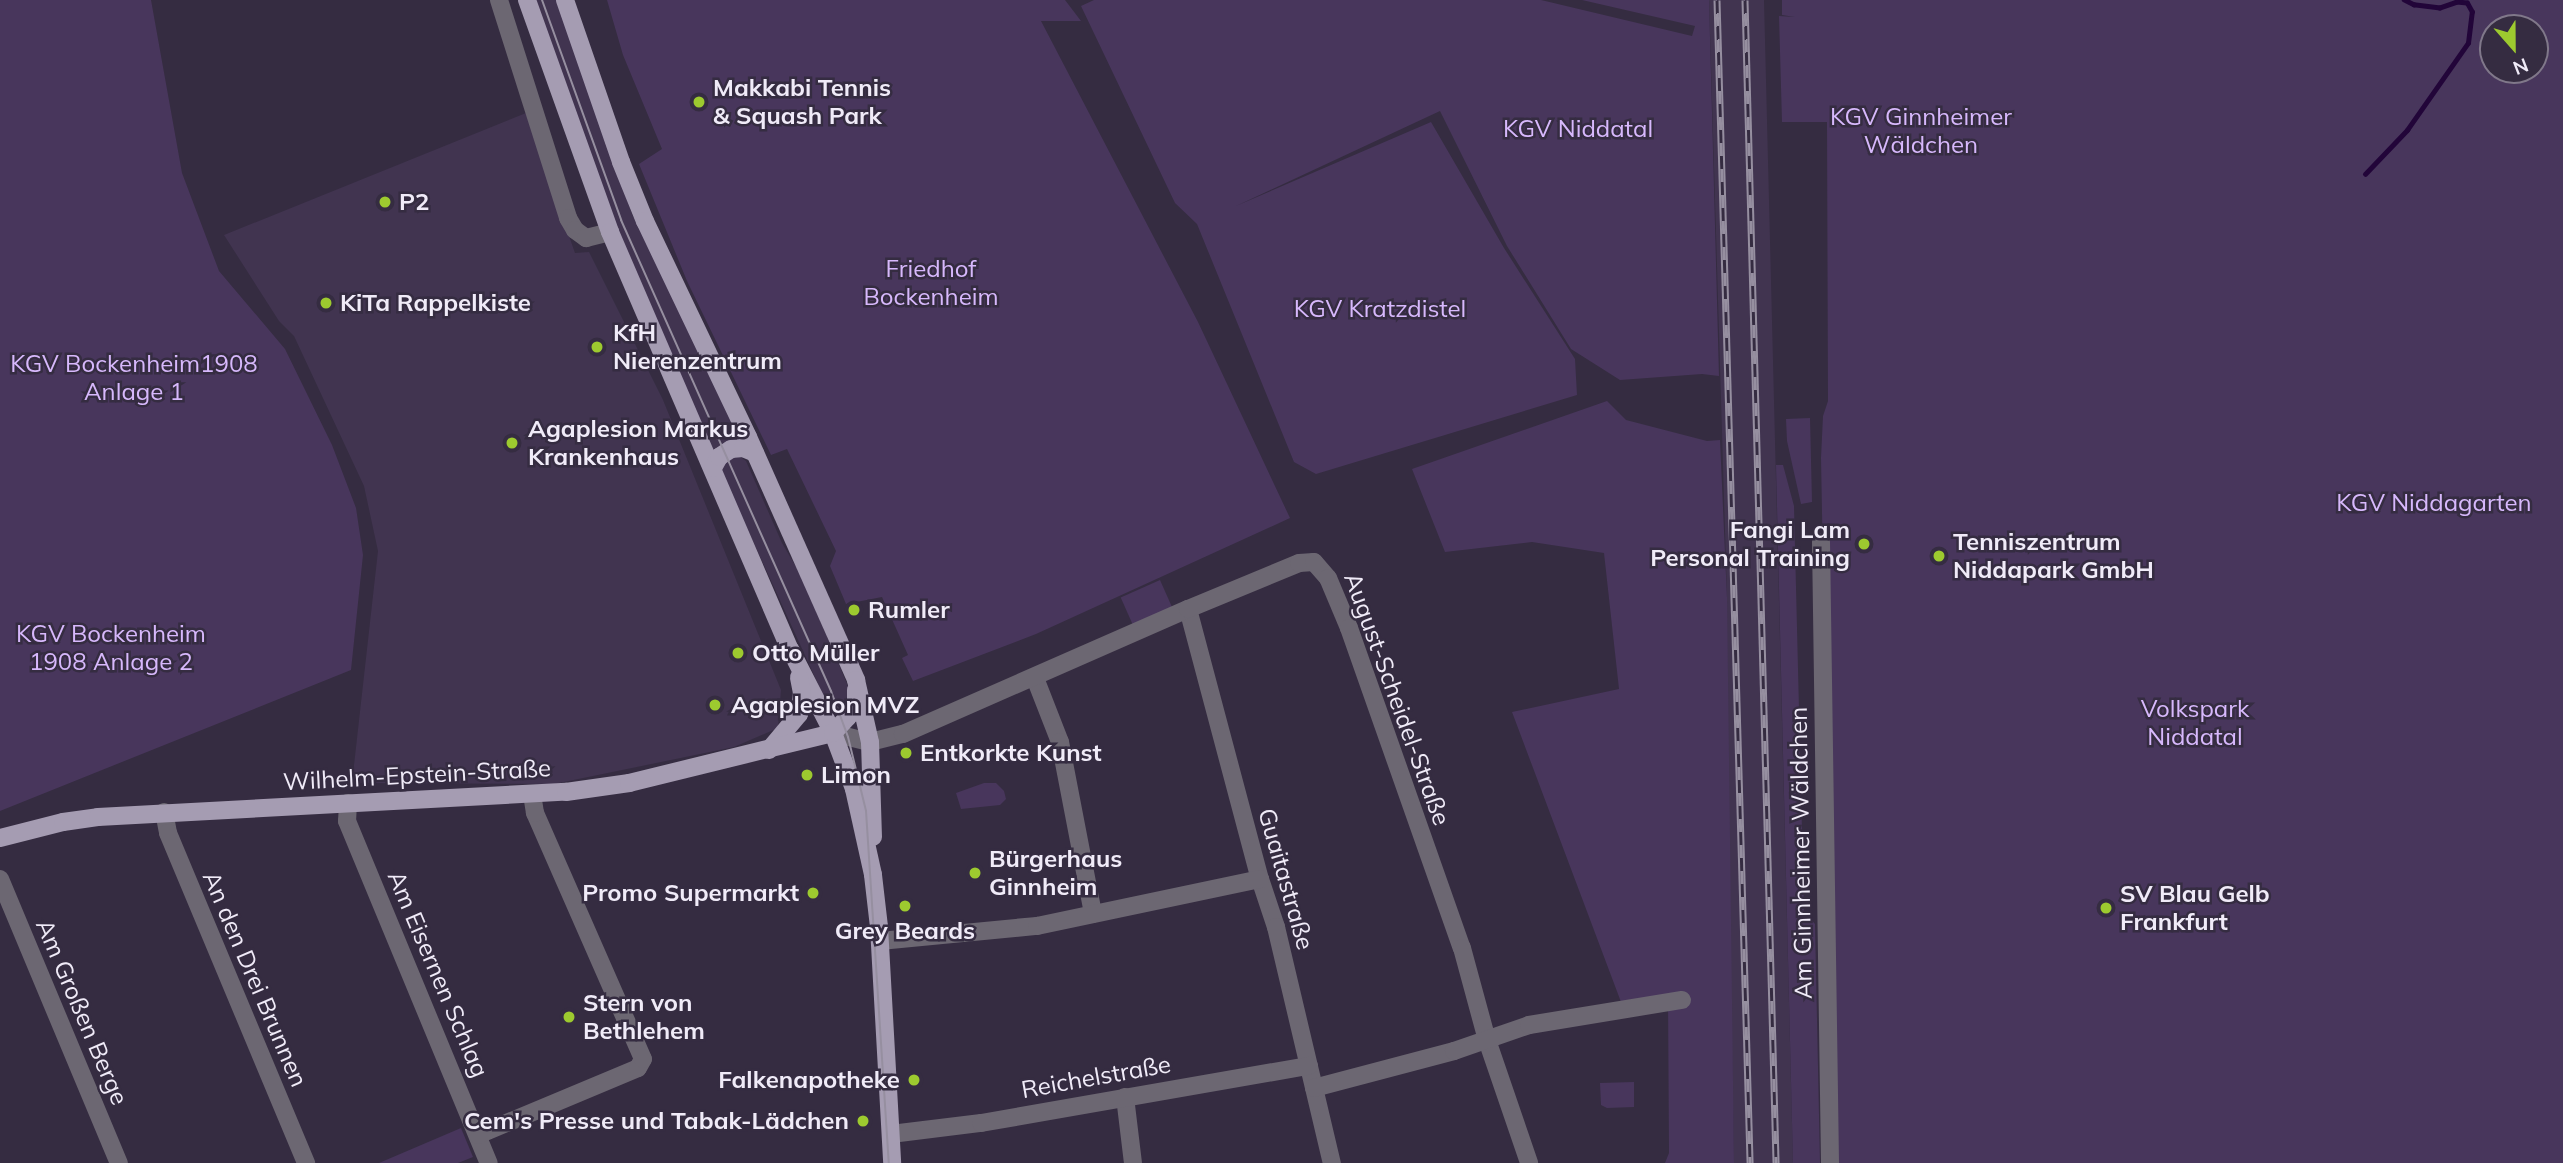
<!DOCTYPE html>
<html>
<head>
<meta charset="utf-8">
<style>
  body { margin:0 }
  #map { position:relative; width:2563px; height:1163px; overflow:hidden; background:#352c41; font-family:Mulish,sans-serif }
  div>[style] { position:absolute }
  .built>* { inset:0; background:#413450 }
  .green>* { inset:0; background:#48365c; transform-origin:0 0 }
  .stream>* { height:4.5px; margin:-2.25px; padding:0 2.25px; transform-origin:2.25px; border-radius:2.25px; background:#220539 }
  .minor>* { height:18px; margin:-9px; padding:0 9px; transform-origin:9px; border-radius:9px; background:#6c6772 }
  .major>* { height:18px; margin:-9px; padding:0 9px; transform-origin:9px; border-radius:9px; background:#a59cb2 }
  .tram>* { height:2px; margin:-1px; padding:0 1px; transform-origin:1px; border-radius:1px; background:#968fa0 }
  .rail>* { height:7px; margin-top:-3.5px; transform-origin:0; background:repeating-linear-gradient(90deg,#352c41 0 13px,#968fa0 0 26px); box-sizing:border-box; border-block:2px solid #968fa0 }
  .dots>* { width:19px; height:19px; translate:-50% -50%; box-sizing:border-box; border:4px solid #352c41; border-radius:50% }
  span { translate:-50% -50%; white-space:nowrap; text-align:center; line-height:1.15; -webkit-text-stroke:5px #352c41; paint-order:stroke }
  .poi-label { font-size:24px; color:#f0ebf8; font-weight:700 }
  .left { translate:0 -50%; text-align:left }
  .right { translate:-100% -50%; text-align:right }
  .park-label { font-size:24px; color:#d7b8fc }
  .street-label { font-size:24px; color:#f0ebf8 }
  .north { position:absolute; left:2479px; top:14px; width:70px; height:70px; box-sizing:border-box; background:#352c41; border:2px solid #80788a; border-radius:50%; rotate:159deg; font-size:19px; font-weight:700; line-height:28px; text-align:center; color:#f0ebf8 }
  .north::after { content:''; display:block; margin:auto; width:24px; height:32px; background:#9dca2f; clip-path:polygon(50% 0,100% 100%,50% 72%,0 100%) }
</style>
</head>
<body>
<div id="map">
  <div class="built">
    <i style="clip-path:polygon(534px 0,556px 0,632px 214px,744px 443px,730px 441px,711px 452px,621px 240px)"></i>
    <i style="clip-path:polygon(1709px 0,1764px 0,1793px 1163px,1734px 1163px,1726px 730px,1727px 598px)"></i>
    <i style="clip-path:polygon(526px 113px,575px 253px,589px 252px,663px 400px,781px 690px,778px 728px,734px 747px,554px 784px,352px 783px,378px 551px,364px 486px,294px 336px,279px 321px,224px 235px)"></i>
    <i style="clip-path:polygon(739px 456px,746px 461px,782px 543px,801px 575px,850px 691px,845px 701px,834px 709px,829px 707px,819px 686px,720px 469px,728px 459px)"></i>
  </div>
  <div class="green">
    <i style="clip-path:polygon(0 0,151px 0,182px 173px,219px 271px,285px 349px,332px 445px,356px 508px,363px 555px,351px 670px,0 811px)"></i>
    <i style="clip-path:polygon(607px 0,1065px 0,1081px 21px,1041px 21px,1198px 322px,1290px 518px,1036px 634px,913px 681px,902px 658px,908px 655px,882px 597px,846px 604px,830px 566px,836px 551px,787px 449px,771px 455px,687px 281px,639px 164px,662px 149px,623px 55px)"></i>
    <i style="clip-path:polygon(1094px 0,1541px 0,1692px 36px,1695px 26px,1582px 0,1709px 0,1719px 376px,1702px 374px,1620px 380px,1571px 349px,1507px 246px,1440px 111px,1236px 206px,1431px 122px,1504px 248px,1575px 359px,1577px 395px,1316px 474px,1294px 462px,1197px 224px,1175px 203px,1081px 6px)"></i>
    <i style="clip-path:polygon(evenodd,1782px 0,2563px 0,2563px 1163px,1834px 1163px,1821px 458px,1823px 416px,1828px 401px,1827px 122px,1782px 122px,1779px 16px,1795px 17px,1782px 15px,1782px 0,2493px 28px,2535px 28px,2535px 70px,2493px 70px,2493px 28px)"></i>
    <i style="clip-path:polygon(1607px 401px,1626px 420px,1707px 441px,1720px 440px,1727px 598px,1734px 1163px,1665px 1163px,1669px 1153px,1668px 996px,1621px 1002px,1512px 712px,1619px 689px,1604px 553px,1532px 542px,1445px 552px,1412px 469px)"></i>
    <i style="clip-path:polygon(1810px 418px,1812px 502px,1801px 504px,1787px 441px,1786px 419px)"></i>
    <i style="clip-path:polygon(1776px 465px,1783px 465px,1794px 506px,1804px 912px,1815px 924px,1820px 1163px,1793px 1163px)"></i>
    <i style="left:1160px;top:580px;width:30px;height:43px;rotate:66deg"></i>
    <i style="clip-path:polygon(984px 783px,996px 783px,1004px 791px,1006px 799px,1000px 805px,961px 809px,956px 793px)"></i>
    <i style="clip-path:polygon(1634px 1082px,1634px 1107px,1607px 1108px,1601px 1105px,1600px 1083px)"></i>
    <i style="clip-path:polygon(461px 1128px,473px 1157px,458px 1163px,379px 1163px)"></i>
  </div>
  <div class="stream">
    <i style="left:2365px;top:174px;width:61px;rotate:-46.3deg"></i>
    <i style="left:2407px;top:130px;width:106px;rotate:-55deg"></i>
    <i style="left:2468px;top:43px;width:31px;rotate:-83deg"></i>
    <i style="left:2472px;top:12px;width:10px;rotate:-119deg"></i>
    <i style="left:2467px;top:3px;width:10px;rotate:-174deg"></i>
    <i style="left:2457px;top:2px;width:18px;rotate:161deg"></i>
    <i style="left:2440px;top:8px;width:26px;rotate:-173deg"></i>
    <i style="left:2414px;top:5px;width:11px;rotate:-153deg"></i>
  </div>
  <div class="minor">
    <i style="left:499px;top:0;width:229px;rotate:72.4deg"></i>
    <i style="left:568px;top:218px;width:14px;rotate:60deg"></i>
    <i style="left:575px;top:230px;width:14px;rotate:36deg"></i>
    <i style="left:586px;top:238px;width:25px;rotate:-14deg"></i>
    <i style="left:1821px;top:542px;width:621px;rotate:89.17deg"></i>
    <i style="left:1188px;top:609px;width:279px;rotate:75.1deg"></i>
    <i style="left:1260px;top:879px;width:51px;rotate:71.6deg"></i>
    <i style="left:1276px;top:927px;width:243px;rotate:76.7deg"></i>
    <i style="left:1035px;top:678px;width:69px;rotate:68.7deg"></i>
    <i style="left:1060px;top:742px;width:175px;rotate:79.1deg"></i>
    <i style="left:833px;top:733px;width:38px;rotate:14deg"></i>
    <i style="left:870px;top:742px;width:34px;rotate:-14deg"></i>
    <i style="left:903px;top:734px;width:311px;rotate:-23.7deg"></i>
    <i style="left:1188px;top:609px;width:120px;rotate:-22.5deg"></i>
    <i style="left:1299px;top:563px;width:15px;rotate:-4deg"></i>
    <i style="left:1314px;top:562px;width:21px;rotate:49deg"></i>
    <i style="left:1328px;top:578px;width:54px;rotate:67.2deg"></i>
    <i style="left:1349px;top:628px;width:339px;rotate:70.6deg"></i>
    <i style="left:1462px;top:948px;width:95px;rotate:74.8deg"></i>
    <i style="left:1487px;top:1040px;width:130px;rotate:71.1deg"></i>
    <i style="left:348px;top:803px;width:18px;rotate:93deg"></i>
    <i style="left:347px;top:821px;width:370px;rotate:67.5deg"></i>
    <i style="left:164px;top:812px;width:21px;rotate:79deg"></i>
    <i style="left:168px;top:833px;width:358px;rotate:67.3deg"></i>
    <i style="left:0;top:879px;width:308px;rotate:67.3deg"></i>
    <i style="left:880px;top:941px;width:158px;rotate:-5.5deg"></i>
    <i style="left:1037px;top:926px;width:228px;rotate:-11.9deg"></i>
    <i style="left:1314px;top:1088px;width:145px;rotate:-14.8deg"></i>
    <i style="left:1454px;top:1051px;width:79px;rotate:-19.1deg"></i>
    <i style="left:1529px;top:1025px;width:155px;rotate:-9.3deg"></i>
    <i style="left:1125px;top:1097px;width:66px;rotate:83.1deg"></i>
    <i style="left:891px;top:1134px;width:91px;rotate:-7deg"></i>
    <i style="left:981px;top:1123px;width:333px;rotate:-9.9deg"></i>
    <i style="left:478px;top:1135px;width:173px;rotate:-22.7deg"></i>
    <i style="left:638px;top:1068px;width:10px;rotate:-61deg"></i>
    <i style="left:643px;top:1059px;width:269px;rotate:-113.7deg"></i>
    <i style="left:535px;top:813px;width:19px;rotate:-99deg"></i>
  </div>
  <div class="major">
    <i style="left:527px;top:0;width:246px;rotate:70.3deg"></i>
    <i style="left:610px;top:232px;width:454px;rotate:66.7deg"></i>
    <i style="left:790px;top:649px;width:94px;rotate:62.9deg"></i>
    <i style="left:833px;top:733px;width:60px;rotate:69.4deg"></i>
    <i style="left:854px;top:789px;width:88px;rotate:77.5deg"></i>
    <i style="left:873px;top:875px;width:52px;rotate:83.4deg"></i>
    <i style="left:879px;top:927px;width:236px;rotate:86.8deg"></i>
    <i style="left:565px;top:0;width:171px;rotate:70.9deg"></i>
    <i style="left:621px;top:162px;width:64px;rotate:67.9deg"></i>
    <i style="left:645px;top:221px;width:239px;rotate:64.5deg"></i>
    <i style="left:748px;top:437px;width:266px;rotate:66deg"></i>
    <i style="left:856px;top:680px;width:64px;rotate:77.3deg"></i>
    <i style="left:870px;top:742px;width:95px;rotate:88.2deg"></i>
    <i style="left:713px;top:468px;width:13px;rotate:-61deg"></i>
    <i style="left:719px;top:457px;width:14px;rotate:-34deg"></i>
    <i style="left:731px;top:449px;width:12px;rotate:-5deg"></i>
    <i style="left:743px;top:448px;width:13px;rotate:23deg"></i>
    <i style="left:769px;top:750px;width:47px;rotate:-50.2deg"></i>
    <i style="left:799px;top:714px;width:21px;rotate:-82deg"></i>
    <i style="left:802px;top:693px;width:16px;rotate:-101deg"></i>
    <i style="left:0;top:838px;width:65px;rotate:-14.3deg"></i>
    <i style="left:63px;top:822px;width:35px;rotate:-8deg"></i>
    <i style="left:98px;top:817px;width:469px;rotate:-3.1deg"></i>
    <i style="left:566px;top:792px;width:64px;rotate:-8.1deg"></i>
    <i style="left:629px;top:783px;width:210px;rotate:-13.8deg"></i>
    <i style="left:833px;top:733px;width:22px;rotate:-47deg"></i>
    <i style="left:848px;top:717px;width:17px;rotate:-62deg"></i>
    <i style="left:856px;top:702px;width:12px;rotate:-90deg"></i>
  </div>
  <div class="tram">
    <i style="left:542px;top:0;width:234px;rotate:70.2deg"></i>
    <i style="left:621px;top:220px;width:516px;rotate:65.97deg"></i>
    <i style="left:831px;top:691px;width:49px;rotate:69.7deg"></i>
    <i style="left:848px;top:737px;width:76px;rotate:76.3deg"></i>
    <i style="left:866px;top:811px;width:353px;rotate:86.3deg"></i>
  </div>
  <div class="rail">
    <i style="left:1717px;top:0;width:1163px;rotate:88.37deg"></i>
    <i style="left:1745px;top:0;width:1163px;rotate:88.47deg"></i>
  </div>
  <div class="dots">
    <i style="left:699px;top:102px;background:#9dca2f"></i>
    <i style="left:385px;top:202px;background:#9dca2f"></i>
    <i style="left:326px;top:303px;background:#9dca2f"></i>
    <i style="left:597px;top:347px;background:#9dca2f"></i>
    <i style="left:512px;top:443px;background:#9dca2f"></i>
    <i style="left:1864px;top:544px;background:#9dca2f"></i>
    <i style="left:1939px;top:556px;background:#9dca2f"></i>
    <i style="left:854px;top:610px;background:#9dca2f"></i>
    <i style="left:738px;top:653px;background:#9dca2f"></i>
    <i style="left:715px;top:705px;background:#9dca2f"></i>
    <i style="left:906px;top:753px;background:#9dca2f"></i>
    <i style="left:807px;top:775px;background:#9dca2f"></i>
    <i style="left:975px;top:873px;background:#9dca2f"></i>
    <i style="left:813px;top:893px;background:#9dca2f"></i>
    <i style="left:905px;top:906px;background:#9dca2f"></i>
    <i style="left:2106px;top:908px;background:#9dca2f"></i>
    <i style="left:569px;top:1017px;background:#9dca2f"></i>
    <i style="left:914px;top:1080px;background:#9dca2f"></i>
    <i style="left:863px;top:1121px;background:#9dca2f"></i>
  </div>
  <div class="poi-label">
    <span class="left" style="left:713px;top:102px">Makkabi Tennis<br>&amp; Squash Park</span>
    <span class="left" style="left:399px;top:202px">P2</span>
    <span class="left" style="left:340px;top:303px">KiTa Rappelkiste</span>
    <span class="left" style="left:613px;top:347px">KfH<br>Nierenzentrum</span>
    <span class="left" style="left:528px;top:443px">Agaplesion Markus<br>Krankenhaus</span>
    <span class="right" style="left:1850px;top:544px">Fangi Lam<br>Personal Training</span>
    <span class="left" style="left:1953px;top:556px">Tenniszentrum<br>Niddapark GmbH</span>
    <span class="left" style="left:868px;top:610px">Rumler</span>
    <span class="left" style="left:752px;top:653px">Otto Müller</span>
    <span class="left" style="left:731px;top:705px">Agaplesion MVZ</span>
    <span class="left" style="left:920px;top:753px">Entkorkte Kunst</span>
    <span class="left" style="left:821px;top:775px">Limon</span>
    <span class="left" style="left:989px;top:873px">Bürgerhaus<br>Ginnheim</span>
    <span class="right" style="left:799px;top:893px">Promo Supermarkt</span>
    <span class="left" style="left:2120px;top:908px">SV Blau Gelb<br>Frankfurt</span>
    <span style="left:905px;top:931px">Grey Beards</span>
    <span class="left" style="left:583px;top:1017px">Stern von<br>Bethlehem</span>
    <span class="right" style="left:900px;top:1080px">Falkenapotheke</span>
    <span class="right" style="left:849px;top:1121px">Cem's Presse und Tabak-Lädchen</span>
  </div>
  <div class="park-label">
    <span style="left:1921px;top:131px">KGV Ginnheimer<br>Wäldchen</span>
    <span style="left:1578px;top:129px">KGV Niddatal</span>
    <span style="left:931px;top:283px">Friedhof<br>Bockenheim</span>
    <span style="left:1380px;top:309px">KGV Kratzdistel</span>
    <span style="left:134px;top:378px">KGV Bockenheim1908<br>Anlage 1</span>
    <span style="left:2434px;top:503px">KGV Niddagarten</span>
    <span style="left:111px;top:648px">KGV Bockenheim<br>1908 Anlage 2</span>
    <span style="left:2195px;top:723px">Volkspark<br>Niddatal</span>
  </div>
  <div class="street-label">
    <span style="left:1397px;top:699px;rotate:70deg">August-Scheidel-Straße</span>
    <span style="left:417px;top:775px;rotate:-3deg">Wilhelm-Epstein-Straße</span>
    <span style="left:1801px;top:853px;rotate:-91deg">Am Ginnheimer Wäldchen</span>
    <span style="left:1286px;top:879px;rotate:74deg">Guaitastraße</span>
    <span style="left:438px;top:974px;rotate:67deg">Am Eisernen Schlag</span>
    <span style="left:255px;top:979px;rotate:67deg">An den Drei Brunnen</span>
    <span style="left:82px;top:1012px;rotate:67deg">Am Großen Berge</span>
    <span style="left:1096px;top:1077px;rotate:-10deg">Reichelstraße</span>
  </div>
  <div class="north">N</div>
</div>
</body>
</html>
